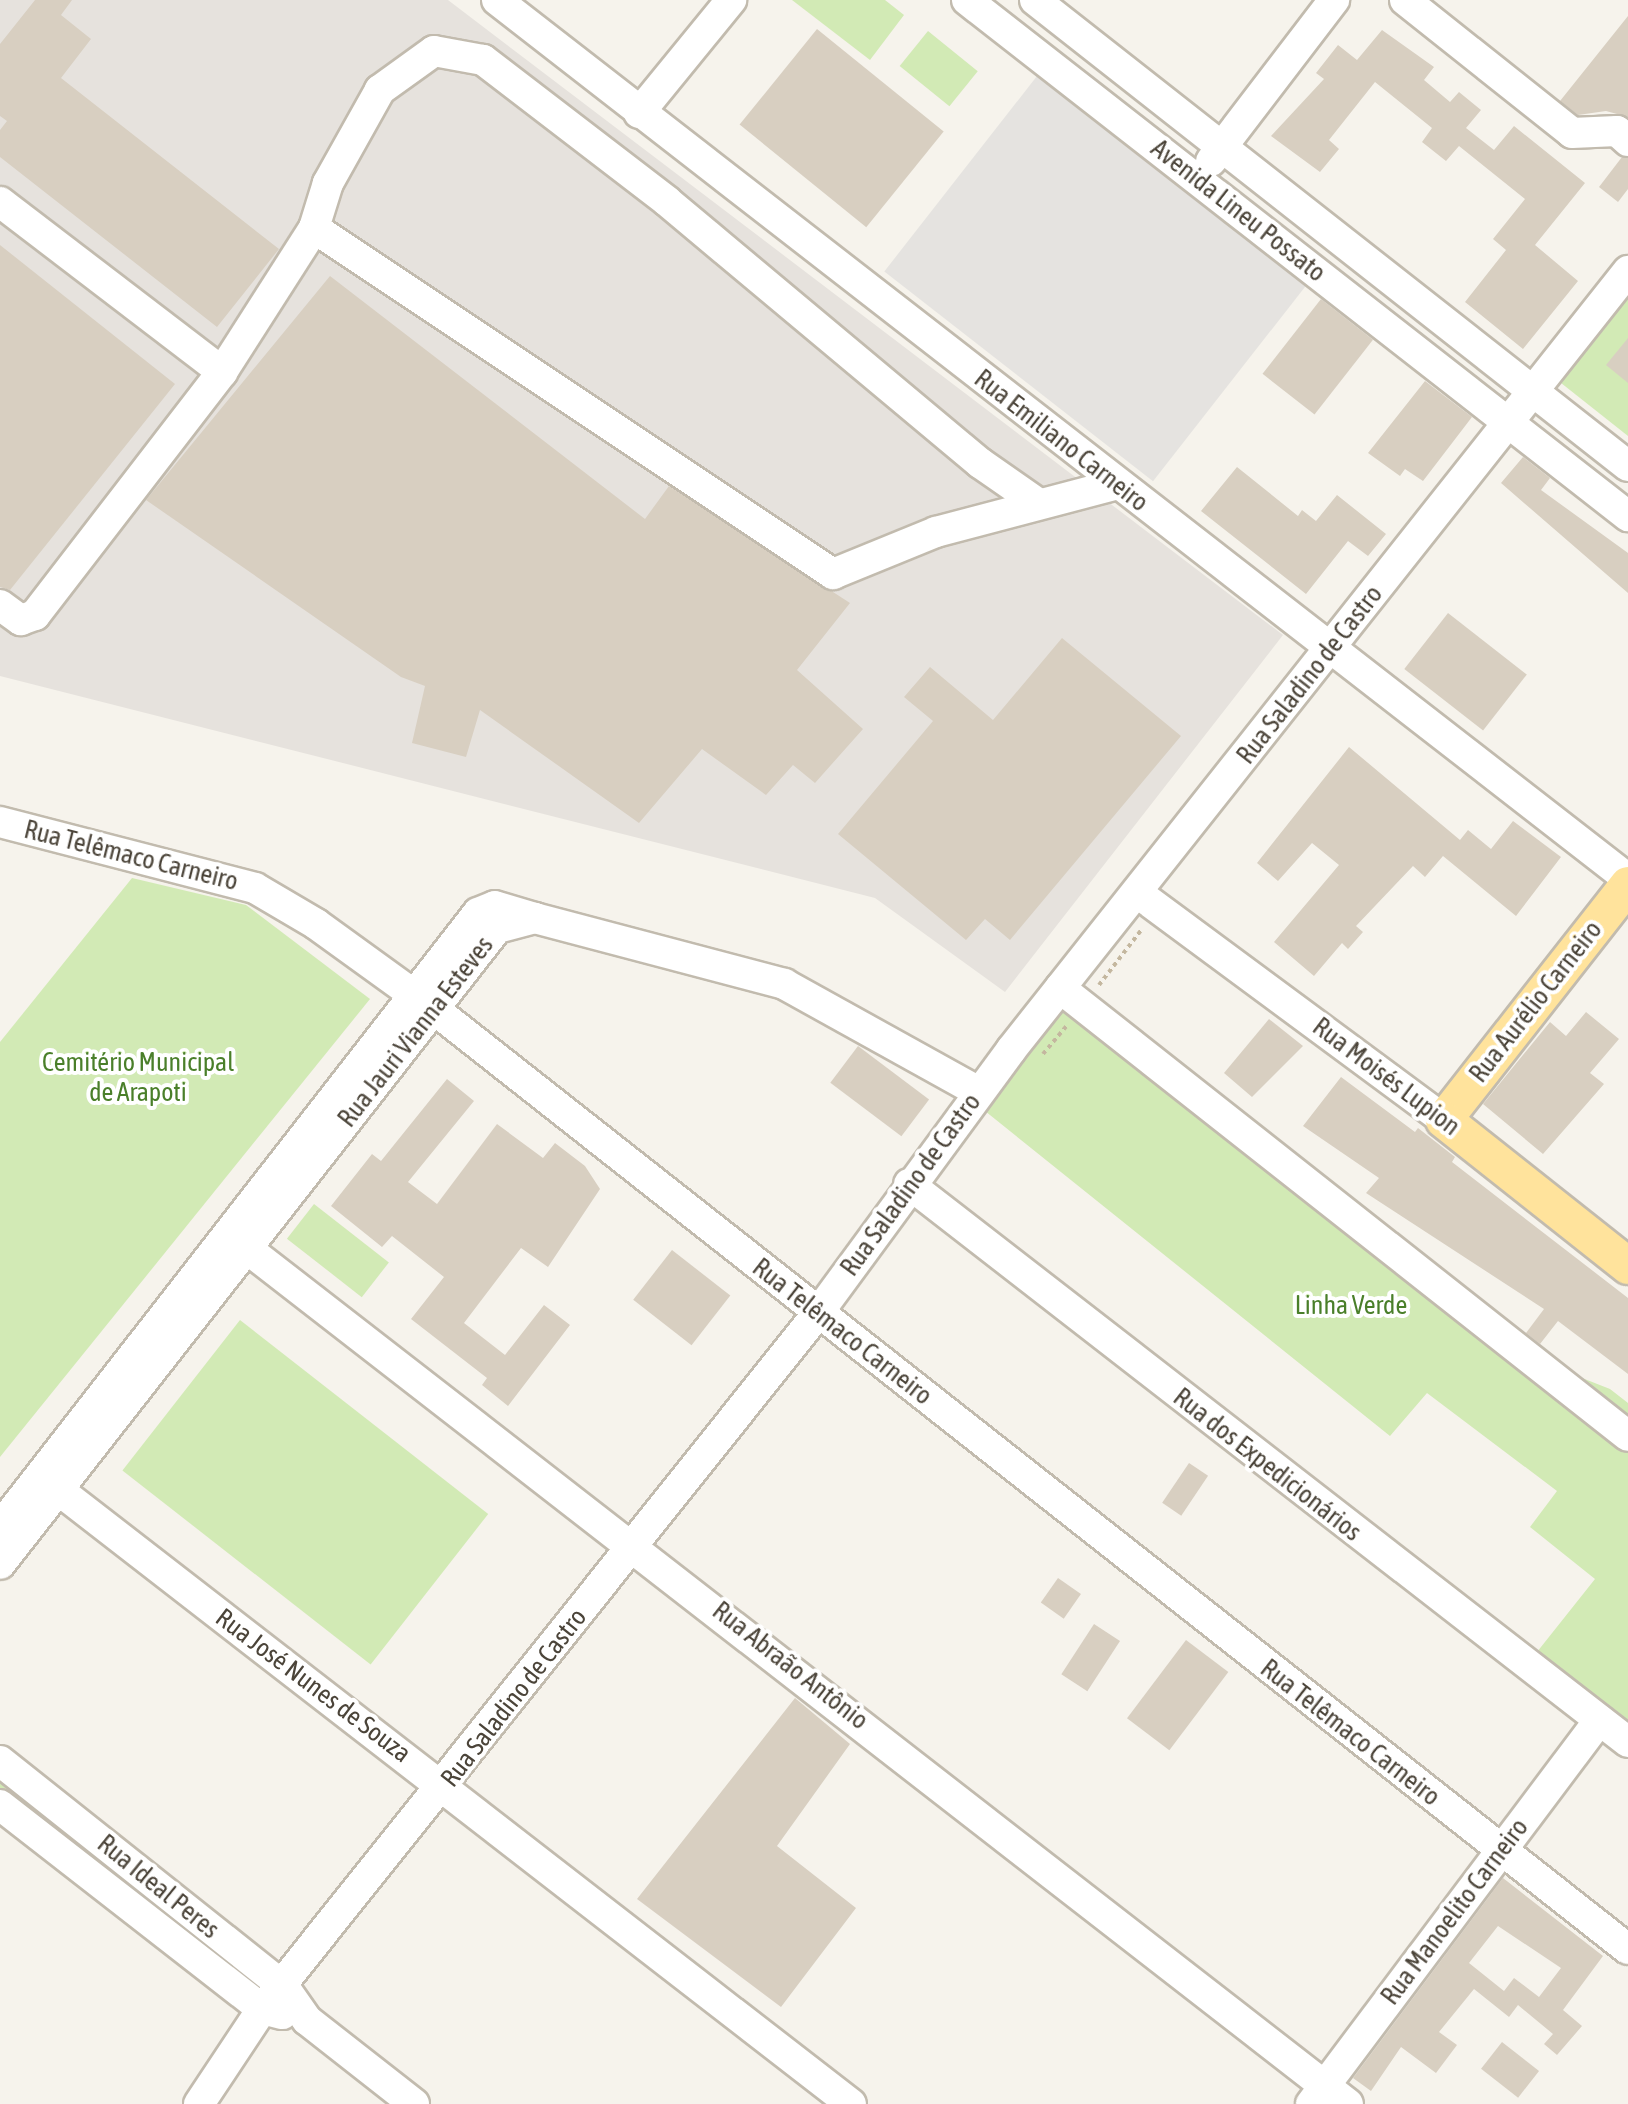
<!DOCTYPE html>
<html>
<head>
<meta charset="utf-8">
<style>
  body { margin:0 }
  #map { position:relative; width:1628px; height:2104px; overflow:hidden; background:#f6f3ec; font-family:"Asap Condensed",sans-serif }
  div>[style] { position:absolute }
  .industrial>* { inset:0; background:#e6e2dd }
  .green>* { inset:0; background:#d2eab5; transform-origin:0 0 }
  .parking>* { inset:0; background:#e5e3e0; transform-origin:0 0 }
  .building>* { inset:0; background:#d8cfc1; transform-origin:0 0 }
  .path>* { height:4px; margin-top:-2px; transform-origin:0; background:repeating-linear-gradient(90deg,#c4b79f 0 4px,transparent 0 8px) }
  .roads { filter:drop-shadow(2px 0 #c2bbae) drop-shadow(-2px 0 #c2bbae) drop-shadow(0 2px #c2bbae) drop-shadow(0 -2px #c2bbae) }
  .minor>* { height:30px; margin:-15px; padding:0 15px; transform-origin:15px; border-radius:15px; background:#fff }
  .major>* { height:36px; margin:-18px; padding:0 18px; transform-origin:18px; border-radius:18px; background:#ffe39c }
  span { translate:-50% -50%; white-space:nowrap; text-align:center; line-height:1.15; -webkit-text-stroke:8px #fff; paint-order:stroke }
  .street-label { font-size:26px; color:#4b4439 }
  .park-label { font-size:26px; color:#4a7f2a }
</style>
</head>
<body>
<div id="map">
  <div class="industrial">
    <i style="clip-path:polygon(0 0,448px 0,1283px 635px,1005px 992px,875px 898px,0 676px)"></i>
  </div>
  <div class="green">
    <i style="clip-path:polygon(792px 0,885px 0,904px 15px,870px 60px)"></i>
    <i style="left:928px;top:31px;width:64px;height:45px;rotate:39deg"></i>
    <i style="clip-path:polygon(1628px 290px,1628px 436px,1556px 379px)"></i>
    <i style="clip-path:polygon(132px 878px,246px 905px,370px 999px,0 1457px,0 1042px)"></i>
    <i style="clip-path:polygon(1077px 987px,1549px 1365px,1610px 1389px,1628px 1403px,1628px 1720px,1537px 1652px,1595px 1579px,1530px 1527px,1557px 1491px,1427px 1393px,1390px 1436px,980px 1107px)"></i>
    <i style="left:314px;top:1204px;width:95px;height:44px;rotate:38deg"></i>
    <i style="left:240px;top:1320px;width:315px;height:191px;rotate:38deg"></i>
    <i style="clip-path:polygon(0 1769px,257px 1981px,259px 1990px,0 1798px)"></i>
  </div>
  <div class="parking">
    <i style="left:1037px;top:76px;width:341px;height:248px;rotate:38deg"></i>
  </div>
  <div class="building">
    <i style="clip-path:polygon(35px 0,72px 0,61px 15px,91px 39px,61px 78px,279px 249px,217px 327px,0 157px,0 130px,7px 121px,0 116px,0 44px)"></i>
    <i style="clip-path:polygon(1628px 16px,1628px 117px,1606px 111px,1578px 115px,1560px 101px)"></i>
    <i style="left:817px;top:29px;width:163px;height:123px;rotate:39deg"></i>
    <i style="clip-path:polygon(1382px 30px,1434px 67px,1424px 80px,1450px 102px,1459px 92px,1481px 110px,1466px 128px,1494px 150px,1514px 126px,1585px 183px,1535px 245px,1578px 281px,1523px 349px,1465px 302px,1506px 250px,1493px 239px,1525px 199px,1459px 146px,1446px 161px,1422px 142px,1432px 128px,1375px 82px,1329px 140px,1339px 149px,1320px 172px,1271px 136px,1324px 79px,1316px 73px,1338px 45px,1357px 60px)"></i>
    <i style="clip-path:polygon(1622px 157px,1628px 158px,1628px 189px,1618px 202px,1599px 187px)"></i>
    <i style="clip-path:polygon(0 245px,175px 384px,10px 590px,0 587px)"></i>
    <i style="clip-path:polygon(330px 276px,645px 519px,669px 486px,850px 603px,797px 670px,863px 729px,815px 783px,793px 765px,766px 795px,702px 749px,639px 823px,480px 710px,466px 757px,412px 743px,425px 686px,401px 677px,146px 500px)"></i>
    <i style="left:1321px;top:299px;width:66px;height:95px;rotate:38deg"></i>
    <i style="clip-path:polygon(1628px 338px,1628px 383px,1606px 365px)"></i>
    <i style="clip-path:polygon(1425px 381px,1472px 417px,1423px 481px,1405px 469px,1400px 476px,1368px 453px)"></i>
    <i style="clip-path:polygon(1523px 457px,1550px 478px,1541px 490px,1628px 553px,1628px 593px,1501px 483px)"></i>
    <i style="clip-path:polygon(1237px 467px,1298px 516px,1302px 510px,1316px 521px,1337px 495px,1386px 534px,1368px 556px,1348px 541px,1306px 594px,1201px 511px)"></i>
    <i style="left:1448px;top:613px;width:100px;height:71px;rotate:38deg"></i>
    <i style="clip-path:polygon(1062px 638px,1181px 736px,1010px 940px,985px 919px,966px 940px,838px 834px,933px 721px,904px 697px,930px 667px,993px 720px)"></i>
    <i style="clip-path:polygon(1349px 747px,1460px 840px,1468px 830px,1491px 849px,1513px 821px,1561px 857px,1516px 916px,1443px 856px,1425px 877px,1413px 866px,1356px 926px,1363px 932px,1348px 949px,1342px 943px,1314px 976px,1274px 942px,1339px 865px,1312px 843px,1278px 881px,1257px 863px)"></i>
    <i style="clip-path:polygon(1586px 1012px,1619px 1039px,1590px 1073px,1604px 1084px,1543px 1154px,1483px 1104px,1550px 1022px,1566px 1036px)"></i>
    <i style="clip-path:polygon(1269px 1019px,1303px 1046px,1252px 1097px,1224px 1073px)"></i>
    <i style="left:858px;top:1046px;width:89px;height:46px;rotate:37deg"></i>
    <i style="clip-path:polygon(1341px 1077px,1415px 1132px,1418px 1128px,1455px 1157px,1452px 1162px,1628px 1298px,1628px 1374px,1558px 1321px,1540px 1344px,1526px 1333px,1544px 1309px,1366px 1193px,1379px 1178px,1303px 1126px)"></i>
    <i style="clip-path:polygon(447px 1079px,474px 1101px,408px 1182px,437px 1204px,497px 1124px,543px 1158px,555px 1143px,585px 1166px,600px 1189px,548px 1267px,521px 1248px,464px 1323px,505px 1355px,544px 1305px,570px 1325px,508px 1406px,482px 1385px,487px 1378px,411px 1319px,444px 1277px,392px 1236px,382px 1247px,331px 1206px,372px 1154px,381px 1161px)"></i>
    <i style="left:672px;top:1250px;width:74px;height:63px;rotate:38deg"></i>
    <i style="left:1189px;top:1463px;width:23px;height:48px;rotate:34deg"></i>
    <i style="left:1058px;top:1578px;width:28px;height:30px;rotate:35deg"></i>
    <i style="left:1094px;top:1624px;width:31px;height:60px;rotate:33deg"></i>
    <i style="left:1186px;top:1640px;width:53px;height:98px;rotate:37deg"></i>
    <i style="clip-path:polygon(795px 1698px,850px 1744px,777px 1846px,856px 1908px,781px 2007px,637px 1899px)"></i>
    <i style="clip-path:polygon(evenodd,1503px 1878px,1603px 1956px,1563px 2010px,1582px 2026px,1557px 2055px,1544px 2044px,1553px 2034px,1518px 2005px,1509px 2017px,1474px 1989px,1439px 2032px,1457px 2045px,1436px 2073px,1401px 2047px,1371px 2091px,1353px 2078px,1503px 1878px,1498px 1926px,1561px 1968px,1539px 1997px,1514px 1978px,1504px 1991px,1469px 1963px,1498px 1926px)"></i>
    <i style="left:1502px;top:2042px;width:47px;height:34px;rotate:38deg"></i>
  </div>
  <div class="path">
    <i style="left:1099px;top:985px;width:71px;rotate:-52.5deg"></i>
    <i style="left:1043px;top:1054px;width:39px;rotate:-50deg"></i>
  </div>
  <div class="roads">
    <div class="minor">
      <i style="left:497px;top:0;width:1432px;rotate:37.85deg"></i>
      <i style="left:967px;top:0;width:839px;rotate:37.98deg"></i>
      <i style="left:1035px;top:0;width:754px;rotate:38.16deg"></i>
      <i style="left:1405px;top:0;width:213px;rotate:38.5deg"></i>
      <i style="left:1572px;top:133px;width:45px;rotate:-2.5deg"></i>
      <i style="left:1617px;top:131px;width:15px;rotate:42deg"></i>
      <i style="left:639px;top:113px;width:146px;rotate:-50.8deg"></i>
      <i style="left:1211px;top:161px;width:203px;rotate:-52.6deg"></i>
      <i style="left:0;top:202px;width:280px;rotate:37.4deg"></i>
      <i style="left:1036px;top:502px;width:68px;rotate:-145.1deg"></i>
      <i style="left:980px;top:463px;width:408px;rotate:-140.1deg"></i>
      <i style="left:667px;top:201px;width:232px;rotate:-142.5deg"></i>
      <i style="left:483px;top:60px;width:50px;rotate:-169.6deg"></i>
      <i style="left:434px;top:51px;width:67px;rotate:144.2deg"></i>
      <i style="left:380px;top:90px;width:107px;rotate:119.2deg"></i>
      <i style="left:328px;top:183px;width:47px;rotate:107.3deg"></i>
      <i style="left:314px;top:228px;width:624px;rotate:33.69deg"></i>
      <i style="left:833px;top:574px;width:111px;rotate:-22.2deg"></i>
      <i style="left:936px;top:532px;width:184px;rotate:-14.8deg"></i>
      <i style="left:0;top:605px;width:26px;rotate:36deg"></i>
      <i style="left:21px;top:620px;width:15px;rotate:-20deg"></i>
      <i style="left:35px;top:615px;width:307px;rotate:-52.4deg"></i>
      <i style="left:222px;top:372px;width:171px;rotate:-57.4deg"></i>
      <i style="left:0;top:822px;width:263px;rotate:14.5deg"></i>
      <i style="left:255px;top:888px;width:71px;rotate:30.5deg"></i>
      <i style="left:316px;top:924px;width:147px;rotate:35.9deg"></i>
      <i style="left:435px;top:1010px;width:1518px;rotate:38.21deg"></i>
      <i style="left:1139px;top:894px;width:380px;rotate:36.5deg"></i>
      <i style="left:535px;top:918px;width:258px;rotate:14.8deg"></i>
      <i style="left:784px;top:984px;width:223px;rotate:29deg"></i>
      <i style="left:1060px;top:988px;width:723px;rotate:38.26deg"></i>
      <i style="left:909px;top:1184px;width:910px;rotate:37.81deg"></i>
      <i style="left:232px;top:1237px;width:1413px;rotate:37.84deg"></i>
      <i style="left:43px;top:1478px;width:1022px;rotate:37.77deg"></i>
      <i style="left:0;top:1527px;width:778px;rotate:-52.1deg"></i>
      <i style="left:478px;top:913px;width:18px;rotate:-22deg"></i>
      <i style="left:495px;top:906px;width:42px;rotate:16.7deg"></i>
      <i style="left:535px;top:918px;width:39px;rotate:165deg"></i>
      <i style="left:497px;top:928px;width:807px;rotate:128.01deg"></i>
      <i style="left:0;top:1761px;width:363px;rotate:38.5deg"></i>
      <i style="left:284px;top:1987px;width:40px;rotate:55.1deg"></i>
      <i style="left:307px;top:2020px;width:136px;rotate:38.1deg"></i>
      <i style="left:0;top:1805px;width:332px;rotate:37.9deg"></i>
      <i style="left:262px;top:2009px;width:21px;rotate:14deg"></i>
      <i style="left:199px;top:2104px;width:114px;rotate:-56.4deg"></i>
      <i style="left:262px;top:2009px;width:891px;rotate:-51.38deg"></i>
      <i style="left:818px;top:1313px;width:326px;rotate:-53.7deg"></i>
      <i style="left:1011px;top:1050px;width:994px;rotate:-51.62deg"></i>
      <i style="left:1311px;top:2104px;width:480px;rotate:-53.1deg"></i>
    </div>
    <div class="major">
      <i style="left:1628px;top:885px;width:298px;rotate:128.1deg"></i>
      <i style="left:1444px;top:1120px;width:235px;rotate:38.4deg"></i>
    </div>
  </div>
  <div class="street-label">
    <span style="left:1238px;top:211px;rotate:38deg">Avenida Lineu Possato</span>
    <span style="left:1061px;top:441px;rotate:38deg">Rua Emiliano Carneiro</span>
    <span style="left:1310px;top:675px;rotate:-52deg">Rua Saladino de Castro</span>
    <span style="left:131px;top:856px;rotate:14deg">Rua Telêmaco Carneiro</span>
    <span style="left:1536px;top:1002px;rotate:-52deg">Rua Aurélio Carneiro</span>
    <span style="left:416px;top:1032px;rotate:-52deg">Rua Jauri Vianna Esteves</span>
    <span style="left:1386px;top:1077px;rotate:37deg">Rua Moisés Lupion</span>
    <span style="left:911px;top:1185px;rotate:-54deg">Rua Saladino de Castro</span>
    <span style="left:842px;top:1332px;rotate:38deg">Rua Telêmaco Carneiro</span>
    <span style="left:1267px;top:1465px;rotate:38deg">Rua dos Expedicionários</span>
    <span style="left:790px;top:1666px;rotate:38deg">Rua Abraão Antônio</span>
    <span style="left:313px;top:1686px;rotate:37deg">Rua José Nunes de Souza</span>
    <span style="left:514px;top:1698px;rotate:-52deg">Rua Saladino de Castro</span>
    <span style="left:1350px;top:1733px;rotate:38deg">Rua Telêmaco Carneiro</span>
    <span style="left:158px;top:1887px;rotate:39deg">Rua Ideal Peres</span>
    <span style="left:1455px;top:1912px;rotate:-53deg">Rua Manoelito Carneiro</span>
  </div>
  <div class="park-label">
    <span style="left:138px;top:1078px">Cemitério Municipal<br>de Arapoti</span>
    <span style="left:1351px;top:1306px">Linha Verde</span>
  </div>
</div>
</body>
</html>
